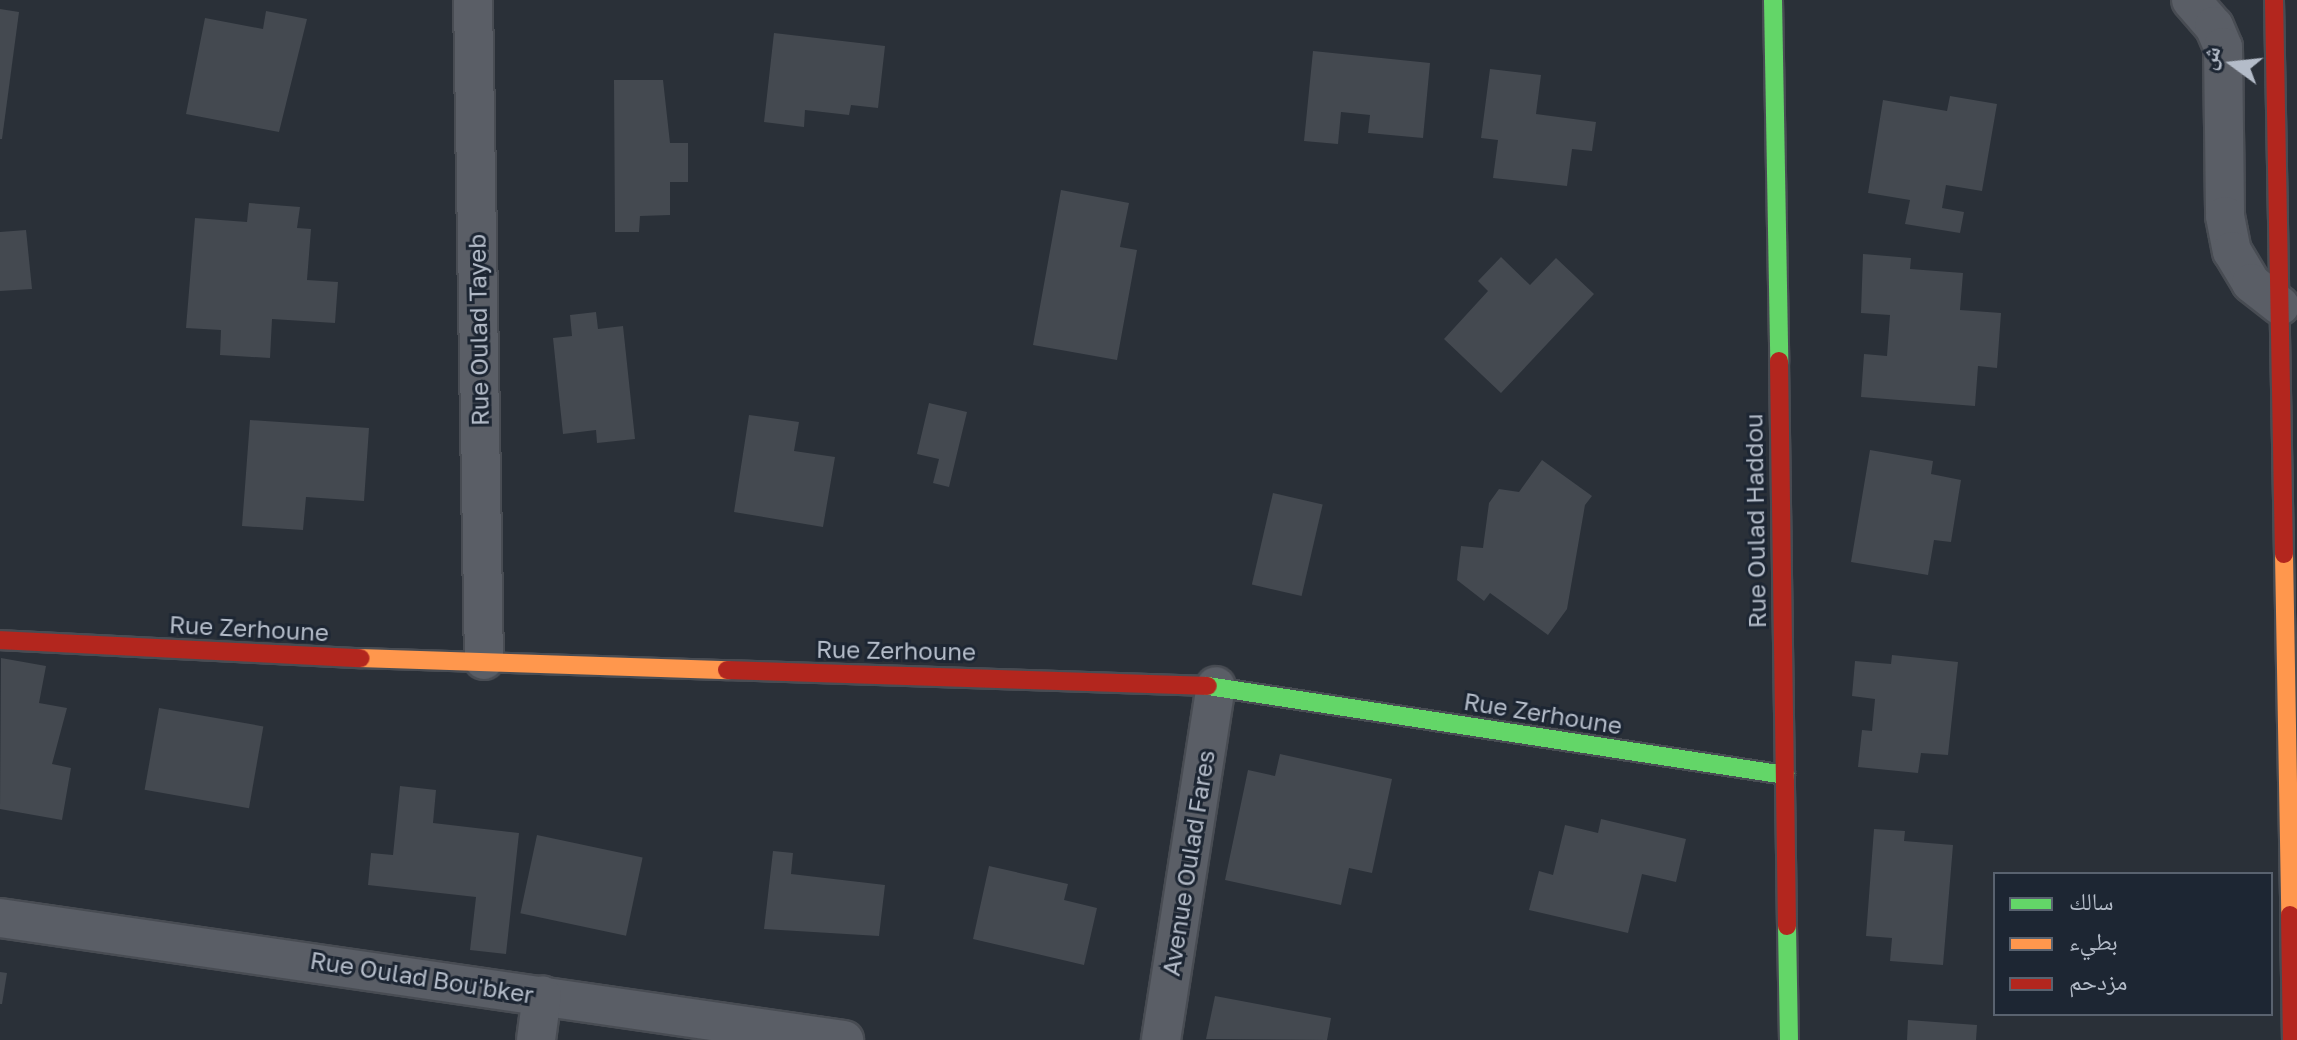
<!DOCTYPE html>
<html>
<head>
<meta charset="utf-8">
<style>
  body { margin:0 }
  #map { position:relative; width:2297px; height:1040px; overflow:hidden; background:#2a3038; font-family:"Golos Text","Noto Naskh Arabic",sans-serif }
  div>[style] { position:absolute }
  .building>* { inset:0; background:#444950; transform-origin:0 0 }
  .roads { filter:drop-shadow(2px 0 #484c53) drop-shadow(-2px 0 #484c53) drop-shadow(0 2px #484c53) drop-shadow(0 -2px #484c53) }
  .street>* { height:38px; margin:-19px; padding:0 19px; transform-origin:19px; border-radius:19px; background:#5a5e66 }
  .fast>* { height:18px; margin:-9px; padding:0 9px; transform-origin:9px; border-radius:9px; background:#63d668 }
  .slow>* { height:18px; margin:-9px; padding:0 9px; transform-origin:9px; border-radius:9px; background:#ff974d }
  .jam>* { height:18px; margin:-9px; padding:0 9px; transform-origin:9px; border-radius:9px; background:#b3261e }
  span { translate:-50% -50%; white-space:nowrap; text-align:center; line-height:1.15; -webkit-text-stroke:6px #1d2633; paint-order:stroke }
  .street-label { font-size:24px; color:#b4bcc9 }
  .legend { position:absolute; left:1993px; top:872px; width:280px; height:144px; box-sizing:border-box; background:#1d2633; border:2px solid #59626f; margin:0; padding:10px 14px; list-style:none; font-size:24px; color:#b4bcc9 }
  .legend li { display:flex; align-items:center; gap:16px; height:40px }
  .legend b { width:40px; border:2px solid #59626f }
  .north { position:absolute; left:2193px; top:24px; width:80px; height:80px; -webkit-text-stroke:6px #1d2633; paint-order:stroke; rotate:285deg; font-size:22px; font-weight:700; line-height:32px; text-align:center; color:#b4bcc9 }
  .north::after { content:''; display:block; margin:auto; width:28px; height:36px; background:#b4bcc9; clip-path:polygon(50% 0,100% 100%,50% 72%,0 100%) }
</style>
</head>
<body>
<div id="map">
  <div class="building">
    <i style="clip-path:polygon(0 9px,19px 12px,2px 139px,0 139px)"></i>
    <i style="clip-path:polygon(266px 11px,307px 19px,279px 132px,186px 114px,205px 18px,263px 29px)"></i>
    <i style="clip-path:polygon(774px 33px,885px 46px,878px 108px,851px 105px,849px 115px,805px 110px,804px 127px,764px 122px)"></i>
    <i style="clip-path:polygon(1313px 51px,1430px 63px,1423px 138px,1368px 133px,1370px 115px,1341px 112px,1338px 144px,1304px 141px)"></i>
    <i style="clip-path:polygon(1490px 69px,1541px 75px,1536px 114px,1596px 122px,1592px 151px,1572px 149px,1567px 186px,1493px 178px,1498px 140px,1481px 138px)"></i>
    <i style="clip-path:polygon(614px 80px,663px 80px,670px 143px,688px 143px,688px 182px,670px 182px,670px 215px,640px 216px,639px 232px,615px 232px)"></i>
    <i style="clip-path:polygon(1950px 96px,1997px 104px,1982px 191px,1946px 185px,1942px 208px,1964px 212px,1960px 233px,1905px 224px,1910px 200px,1868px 193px,1883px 100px,1947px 111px)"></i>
    <i style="clip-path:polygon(1061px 190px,1129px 203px,1120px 247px,1137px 250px,1117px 360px,1033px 345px)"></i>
    <i style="clip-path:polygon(249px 203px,300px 207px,297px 228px,311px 229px,307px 280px,338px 282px,335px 323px,272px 319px,270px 358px,220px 355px,221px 330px,186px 328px,195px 218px,247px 222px)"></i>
    <i style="clip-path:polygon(26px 230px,32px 289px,0 291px,0 232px)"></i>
    <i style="clip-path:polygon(1863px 254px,1911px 258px,1910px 269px,1963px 273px,1960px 310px,2001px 313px,1997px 368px,1978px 366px,1975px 406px,1861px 397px,1864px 354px,1887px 356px,1890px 315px,1861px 313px)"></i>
    <i style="clip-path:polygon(1501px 257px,1530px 285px,1556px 258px,1594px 294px,1501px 393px,1444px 339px,1488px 291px,1478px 281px)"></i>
    <i style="clip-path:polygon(596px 312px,598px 329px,623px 326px,635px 439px,597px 443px,596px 430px,563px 434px,553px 338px,572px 336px,570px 315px)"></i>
    <i style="clip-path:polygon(929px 403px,967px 412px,949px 487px,933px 483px,939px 459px,917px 454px)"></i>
    <i style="clip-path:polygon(749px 415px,799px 422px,794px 451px,835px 457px,823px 527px,734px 512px)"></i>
    <i style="clip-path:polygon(250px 420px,369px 428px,364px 501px,306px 497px,303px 530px,242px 526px)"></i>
    <i style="clip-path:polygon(1870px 450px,1933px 461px,1931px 474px,1961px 480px,1951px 542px,1934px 540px,1928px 575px,1851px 562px)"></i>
    <i style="clip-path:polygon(1542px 460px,1592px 496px,1585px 505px,1567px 609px,1548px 635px,1490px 593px,1484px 601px,1457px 580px,1461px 546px,1483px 548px,1489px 503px,1499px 489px,1519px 492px)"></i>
    <i style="left:1273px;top:493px;width:51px;height:94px;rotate:13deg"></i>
    <i style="clip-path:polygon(1892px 655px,1958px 662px,1948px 755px,1921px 753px,1918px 773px,1858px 767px,1862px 730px,1872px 731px,1875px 699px,1852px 696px,1855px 661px,1891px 664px)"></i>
    <i style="clip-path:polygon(1px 658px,46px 666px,39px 703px,67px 708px,52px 764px,71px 768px,62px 820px,0 809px)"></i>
    <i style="left:159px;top:708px;width:106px;height:83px;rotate:10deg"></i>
    <i style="clip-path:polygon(1280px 754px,1392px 779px,1372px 873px,1349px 868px,1341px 905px,1225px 880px,1248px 770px,1275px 776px)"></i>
    <i style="clip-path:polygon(400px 786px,436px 790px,433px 823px,519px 833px,506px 954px,470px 950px,476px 897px,368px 885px,371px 853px,393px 855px)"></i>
    <i style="clip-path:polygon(1601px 819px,1686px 839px,1676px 882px,1642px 874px,1628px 933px,1529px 910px,1539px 871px,1553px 875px,1565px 825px,1598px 833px)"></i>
    <i style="clip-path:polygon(1874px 829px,1905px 831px,1904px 841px,1953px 845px,1943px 965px,1890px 961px,1892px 938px,1866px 936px)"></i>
    <i style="left:537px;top:835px;width:108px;height:80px;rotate:12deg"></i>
    <i style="clip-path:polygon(773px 851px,793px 853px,791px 874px,885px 885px,879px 936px,764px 929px)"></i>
    <i style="clip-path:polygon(989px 866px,1068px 884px,1064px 900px,1097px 908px,1084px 965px,973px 939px)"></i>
    <i style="clip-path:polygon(0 972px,7px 973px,2px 1004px,0 1004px)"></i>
    <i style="clip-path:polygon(1215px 996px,1331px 1018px,1327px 1040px,1206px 1039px)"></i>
    <i style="clip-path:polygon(1908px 1020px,1977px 1025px,1976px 1040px,1907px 1040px)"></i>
  </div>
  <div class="roads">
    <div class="street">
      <i style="left:473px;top:0;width:660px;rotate:89.05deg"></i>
      <i style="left:2191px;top:0;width:35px;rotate:49deg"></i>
      <i style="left:2214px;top:26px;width:23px;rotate:67deg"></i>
      <i style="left:2223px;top:47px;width:169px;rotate:89.3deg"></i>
      <i style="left:2225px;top:216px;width:36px;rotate:79deg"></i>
      <i style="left:2232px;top:251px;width:37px;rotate:59deg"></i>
      <i style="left:2251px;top:283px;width:37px;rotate:38deg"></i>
      <i style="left:0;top:918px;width:853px;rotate:8.23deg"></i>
      <i style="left:536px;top:1040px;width:45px;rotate:-82.4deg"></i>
      <i style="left:1161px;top:1040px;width:358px;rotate:-81.2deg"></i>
    </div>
    <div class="fast">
      <i style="left:1773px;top:0;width:361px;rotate:89deg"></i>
      <i style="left:1208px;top:686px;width:584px;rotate:8.77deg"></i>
      <i style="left:1787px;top:926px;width:114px;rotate:89deg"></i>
    </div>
    <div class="slow">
      <i style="left:2284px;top:554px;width:361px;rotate:89deg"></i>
      <i style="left:361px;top:658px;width:366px;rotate:1.9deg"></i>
    </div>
    <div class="jam">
      <i style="left:2274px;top:0;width:554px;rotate:88.97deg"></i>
      <i style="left:1779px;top:361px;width:565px;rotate:89.19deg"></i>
      <i style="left:0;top:640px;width:361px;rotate:2.9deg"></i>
      <i style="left:727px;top:670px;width:481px;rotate:1.9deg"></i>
      <i style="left:2290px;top:915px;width:125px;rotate:89.1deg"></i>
    </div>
  </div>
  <div class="street-label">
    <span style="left:478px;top:330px;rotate:-91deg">Rue Oulad Tayeb</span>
    <span style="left:1755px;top:521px;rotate:-91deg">Rue Oulad Haddou</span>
    <span style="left:249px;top:628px;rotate:3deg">Rue Zerhoune</span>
    <span style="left:896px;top:650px;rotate:1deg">Rue Zerhoune</span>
    <span style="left:1543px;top:713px;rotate:9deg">Rue Zerhoune</span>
    <span style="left:1188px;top:863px;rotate:-81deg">Avenue Oulad Fares</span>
    <span style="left:422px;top:977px;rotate:9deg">Rue Oulad Bou'bker</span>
  </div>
  <ul class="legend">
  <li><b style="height:10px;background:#63d668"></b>سالك</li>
  <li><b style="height:10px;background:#ff974d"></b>بطيء</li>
  <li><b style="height:10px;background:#b3261e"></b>مزدحم</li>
  </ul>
  <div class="north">ش</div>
</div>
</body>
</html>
